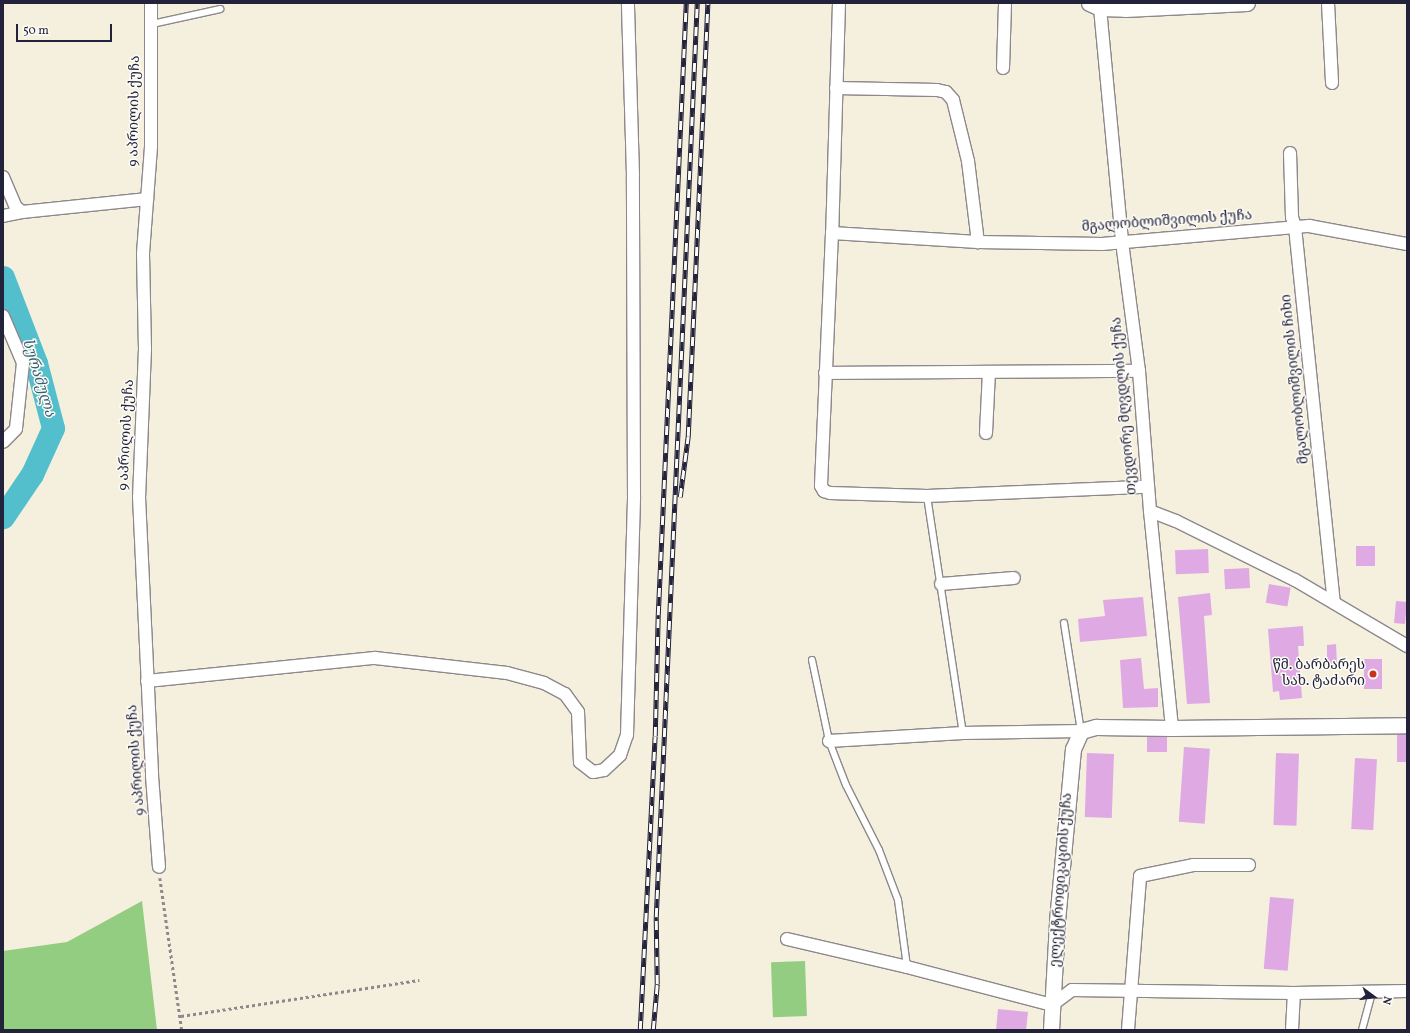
<!DOCTYPE html>
<html>
<head>
<meta charset="utf-8">
<style>
  body { margin:0 }
  #map { position:relative; width:1410px; height:1033px; overflow:hidden; background:#f5efdd; font-family:Vollkorn,"Noto Serif Georgian",serif }
  div>[style] { position:absolute }
  .green>* { inset:0; background:#93cd81; transform-origin:0 0 }
  .river>* { height:23px; margin:-11.5px; padding:0 11.5px; transform-origin:11.5px; border-radius:11.5px; background:#53bfcd }
  .building>* { inset:0; background:#dfa9e4; transform-origin:0 0 }
  .path>* { height:2.5px; margin-top:-1.25px; transform-origin:0; background:repeating-linear-gradient(90deg,#8c888c 0 3px,transparent 0 6px) }
  .roads { filter:drop-shadow(1px 0 #8c888c) drop-shadow(-1px 0 #8c888c) drop-shadow(0 1px #8c888c) drop-shadow(0 -1px #8c888c) }
  .service>* { height:6px; margin:-3px; padding:0 3px; transform-origin:3px; border-radius:3px; background:#fff }
  .minor>* { height:12px; margin:-6px; padding:0 6px; transform-origin:6px; border-radius:6px; background:#fff }
  .tertiary>* { height:15px; margin:-7.5px; padding:0 7.5px; transform-origin:7.5px; border-radius:7.5px; background:#fff }
  .rail>* { height:4.5px; margin-top:-2.25px; transform-origin:0; background:repeating-linear-gradient(90deg,#fdfcf7 0 9px,#22223b 0 18px); box-sizing:border-box; border-block:1px solid #22223b }
  .dots>* { width:11px; height:11px; translate:-50% -50%; box-sizing:border-box; border:2px solid #fdfcf7; border-radius:50% }
  span { translate:-50% -50%; white-space:nowrap; text-align:center; line-height:1.15; -webkit-text-stroke:3px #fdfcf7; paint-order:stroke }
  .street-label { font-size:14px; color:#22223b }
  .poi-label { font-size:14px; color:#22223b }
  .right { translate:-100% -50%; text-align:right }
  .water-label { font-size:15px; color:#366175; font-style:italic }
  .frame { position:absolute; inset:0; border:4px solid #22223b; pointer-events:none }
  .north { position:absolute; left:1354px; top:977px; width:40px; height:40px; -webkit-text-stroke:3px #fdfcf7; paint-order:stroke; rotate:105deg; font-size:11px; font-weight:700; line-height:16px; text-align:center; color:#22223b }
  .north::after { content:''; display:block; margin:auto; width:14px; height:18px; background:#22223b; clip-path:polygon(50% 0,100% 100%,50% 72%,0 100%) }
  .scale { position:absolute; left:16px; top:24px; width:96px; height:18px; box-sizing:border-box; border:2px solid #22223b; border-top:0; padding-left:5px; font-size:12px; line-height:14px; white-space:nowrap; color:#22223b; -webkit-text-stroke:3px #fdfcf7; paint-order:stroke }
</style>
</head>
<body>
<div id="map">
  <div class="green">
    <i style="clip-path:polygon(142px 901px,157px 1030px,3px 1030px,3px 951px,67px 942px)"></i>
    <i style="left:805px;top:961px;width:55px;height:34px;rotate:88deg"></i>
  </div>
  <div class="river">
    <i style="left:3px;top:277px;width:92px;rotate:69deg"></i>
    <i style="left:36px;top:363px;width:67px;rotate:75.3deg"></i>
    <i style="left:53px;top:428px;width:51px;rotate:114.5deg"></i>
    <i style="left:32px;top:474px;width:52px;rotate:124deg"></i>
  </div>
  <div class="building">
    <i style="left:1356px;top:546px;width:19px;height:20px"></i>
    <i style="left:1208px;top:549px;width:24px;height:33px;rotate:88deg"></i>
    <i style="left:1249px;top:568px;width:20px;height:25px;rotate:87deg"></i>
    <i style="left:1269px;top:584px;width:22px;height:19px;rotate:10deg"></i>
    <i style="clip-path:polygon(1210px 593px,1212px 615px,1204px 616px,1210px 703px,1187px 704px,1178px 597px)"></i>
    <i style="clip-path:polygon(1143px 597px,1147px 636px,1080px 642px,1078px 619px,1105px 616px,1103px 600px)"></i>
    <i style="left:1396px;top:601px;width:11px;height:22px;rotate:5deg"></i>
    <i style="clip-path:polygon(1303px 626px,1304px 646px,1298px 646px,1302px 698px,1280px 700px,1279px 691px,1273px 692px,1268px 629px)"></i>
    <i style="clip-path:polygon(1336px 644px,1337px 665px,1327px 666px,1327px 645px)"></i>
    <i style="clip-path:polygon(1141px 658px,1144px 689px,1158px 688px,1158px 707px,1123px 708px,1120px 660px)"></i>
    <i style="left:1364px;top:659px;width:18px;height:30px"></i>
    <i style="left:1397px;top:734px;width:10px;height:28px"></i>
    <i style="left:1147px;top:737px;width:20px;height:15px"></i>
    <i style="left:1184px;top:747px;width:26px;height:75px;rotate:4deg"></i>
    <i style="left:1087px;top:753px;width:27px;height:64px;rotate:2deg"></i>
    <i style="left:1276px;top:753px;width:23px;height:72px;rotate:2deg"></i>
    <i style="left:1355px;top:758px;width:22px;height:71px;rotate:3deg"></i>
    <i style="left:1270px;top:897px;width:24px;height:72px;rotate:5deg"></i>
    <i style="clip-path:polygon(998px 1009px,1028px 1012px,1026px 1030px,996px 1030px)"></i>
  </div>
  <div class="path">
    <i style="left:160px;top:878px;width:154px;rotate:81.8deg"></i>
    <i style="left:181px;top:1016px;width:241px;rotate:-8.6deg"></i>
  </div>
  <div class="roads">
    <div class="service">
      <i style="left:152px;top:24px;width:70px;rotate:-12.4deg"></i>
      <i style="left:927px;top:496px;width:240px;rotate:81.4deg"></i>
      <i style="left:1064px;top:623px;width:109px;rotate:81.1deg"></i>
      <i style="left:812px;top:660px;width:83px;rotate:78.1deg"></i>
      <i style="left:829px;top:741px;width:47px;rotate:68.9deg"></i>
      <i style="left:846px;top:785px;width:73px;rotate:63.1deg"></i>
      <i style="left:879px;top:850px;width:53px;rotate:69.2deg"></i>
      <i style="left:898px;top:900px;width:68px;rotate:82.3deg"></i>
      <i style="left:1362px;top:1030px;width:39px;rotate:-75deg"></i>
    </div>
    <div class="minor">
      <i style="left:151px;top:3px;width:144px;rotate:90deg"></i>
      <i style="left:151px;top:147px;width:107px;rotate:94.3deg"></i>
      <i style="left:143px;top:254px;width:95px;rotate:88.8deg"></i>
      <i style="left:145px;top:349px;width:148px;rotate:92.3deg"></i>
      <i style="left:139px;top:497px;width:279px;rotate:87.3deg"></i>
      <i style="left:152px;top:776px;width:91px;rotate:85.6deg"></i>
      <i style="left:839px;top:3px;width:230px;rotate:91.7deg"></i>
      <i style="left:832px;top:233px;width:253px;rotate:92.5deg"></i>
      <i style="left:821px;top:486px;width:6px;rotate:59deg"></i>
      <i style="left:824px;top:491px;width:6px;rotate:18deg"></i>
      <i style="left:830px;top:493px;width:97px;rotate:1.8deg"></i>
      <i style="left:927px;top:496px;width:219px;rotate:-2.4deg"></i>
      <i style="left:1328px;top:3px;width:80px;rotate:87.1deg"></i>
      <i style="left:1100px;top:8px;width:235px;rotate:84.6deg"></i>
      <i style="left:1122px;top:242px;width:130px;rotate:82.5deg"></i>
      <i style="left:1139px;top:371px;width:140px;rotate:85.5deg"></i>
      <i style="left:1150px;top:511px;width:28px;rotate:21deg"></i>
      <i style="left:1176px;top:521px;width:133px;rotate:26.4deg"></i>
      <i style="left:1295px;top:580px;width:130px;rotate:30.5deg"></i>
      <i style="left:1003px;top:68px;width:65px;rotate:-88.2deg"></i>
      <i style="left:836px;top:88px;width:101px;rotate:1.1deg"></i>
      <i style="left:937px;top:90px;width:9px;rotate:13deg"></i>
      <i style="left:946px;top:92px;width:11px;rotate:49deg"></i>
      <i style="left:953px;top:100px;width:63px;rotate:76.2deg"></i>
      <i style="left:968px;top:161px;width:82px;rotate:83deg"></i>
      <i style="left:1290px;top:153px;width:64px;rotate:88.2deg"></i>
      <i style="left:1292px;top:217px;width:10px;rotate:73deg"></i>
      <i style="left:1295px;top:227px;width:377px;rotate:84.1deg"></i>
      <i style="left:3px;top:177px;width:33px;rotate:67deg"></i>
      <i style="left:16px;top:207px;width:8px;rotate:40deg"></i>
      <i style="left:3px;top:216px;width:19px;rotate:-12deg"></i>
      <i style="left:22px;top:212px;width:126px;rotate:-5.9deg"></i>
      <i style="left:832px;top:233px;width:146px;rotate:3.5deg"></i>
      <i style="left:978px;top:242px;width:124px;rotate:0.9deg"></i>
      <i style="left:1102px;top:244px;width:208px;rotate:-5deg"></i>
      <i style="left:1309px;top:226px;width:100px;rotate:10.4deg"></i>
      <i style="left:3px;top:316px;width:51px;rotate:66.9deg"></i>
      <i style="left:23px;top:363px;width:66px;rotate:96.1deg"></i>
      <i style="left:16px;top:429px;width:18px;rotate:135deg"></i>
      <i style="left:825px;top:373px;width:314px;rotate:-0.4deg"></i>
      <i style="left:986px;top:433px;width:61px;rotate:-87.2deg"></i>
      <i style="left:1150px;top:511px;width:218px;rotate:84.2deg"></i>
      <i style="left:941px;top:584px;width:73px;rotate:-4.7deg"></i>
      <i style="left:147px;top:681px;width:229px;rotate:-5.8deg"></i>
      <i style="left:375px;top:658px;width:133px;rotate:6.5deg"></i>
      <i style="left:507px;top:673px;width:38px;rotate:15deg"></i>
      <i style="left:544px;top:683px;width:24px;rotate:28deg"></i>
      <i style="left:565px;top:694px;width:22px;rotate:54deg"></i>
      <i style="left:578px;top:712px;width:50px;rotate:87.7deg"></i>
      <i style="left:580px;top:762px;width:16px;rotate:38deg"></i>
      <i style="left:593px;top:772px;width:11px;rotate:-10deg"></i>
      <i style="left:604px;top:770px;width:22px;rotate:-43deg"></i>
      <i style="left:620px;top:755px;width:21px;rotate:-71deg"></i>
      <i style="left:627px;top:735px;width:239px;rotate:-88.3deg"></i>
      <i style="left:634px;top:496px;width:321px;rotate:-90.2deg"></i>
      <i style="left:633px;top:175px;width:172px;rotate:-91.7deg"></i>
      <i style="left:829px;top:741px;width:134px;rotate:-3.4deg"></i>
      <i style="left:963px;top:733px;width:118px;rotate:-1deg"></i>
      <i style="left:787px;top:939px;width:123px;rotate:13.1deg"></i>
      <i style="left:907px;top:967px;width:150px;rotate:14.7deg"></i>
      <i style="left:1052px;top:1005px;width:25px;rotate:-37deg"></i>
      <i style="left:1072px;top:990px;width:222px;rotate:0.8deg"></i>
      <i style="left:1294px;top:993px;width:113px;rotate:-1deg"></i>
      <i style="left:1128px;top:1030px;width:154px;rotate:-85.5deg"></i>
      <i style="left:1140px;top:876px;width:54px;rotate:-11.7deg"></i>
      <i style="left:1193px;top:865px;width:56px"></i>
      <i style="left:1292px;top:1030px;width:37px;rotate:-87deg"></i>
    </div>
    <div class="tertiary">
      <i style="left:1089px;top:3px;width:12px;rotate:24deg"></i>
      <i style="left:1100px;top:8px;width:25px;rotate:2deg"></i>
      <i style="left:1125px;top:9px;width:122px;rotate:-2.8deg"></i>
      <i style="left:1051px;top:1030px;width:109px;rotate:-86.8deg"></i>
      <i style="left:1057px;top:921px;width:173px;rotate:-84.7deg"></i>
      <i style="left:1073px;top:749px;width:20px;rotate:-66deg"></i>
      <i style="left:1081px;top:731px;width:16px;rotate:-15deg"></i>
      <i style="left:1096px;top:727px;width:76px;rotate:0.8deg"></i>
      <i style="left:1172px;top:728px;width:235px;rotate:-0.7deg"></i>
    </div>
  </div>
  <div class="rail">
    <i style="left:680px;top:497px;width:62px;rotate:-82.5deg"></i>
    <i style="left:688px;top:436px;width:433px;rotate:-87.4deg"></i>
    <i style="left:640px;top:1030px;width:294px;rotate:-87.1deg"></i>
    <i style="left:655px;top:736px;width:121px;rotate:-88.6deg"></i>
    <i style="left:658px;top:615px;width:613px;rotate:-87.38deg"></i>
    <i style="left:653px;top:1030px;width:46px;rotate:-85deg"></i>
    <i style="left:657px;top:984px;width:67px;rotate:-90.9deg"></i>
    <i style="left:656px;top:917px;width:915px;rotate:-87.43deg"></i>
  </div>
  <div class="dots">
    <i style="left:1373px;top:674px;background:#c8321e"></i>
  </div>
  <div class="street-label">
    <span style="left:135px;top:111px;rotate:-89deg">9 აპრილის ქუჩა</span>
    <span style="left:1167px;top:222px;rotate:-4deg">მგალობლიშვილის ქუჩა</span>
    <span style="left:1296px;top:379px;rotate:-96deg">მგალობლიშვილის ჩიხი</span>
    <span style="left:1125px;top:406px;rotate:-95deg">თევდორე მღვდლის ქუჩა</span>
    <span style="left:127px;top:435px;rotate:-87deg">9 აპრილის ქუჩა</span>
    <span style="left:137px;top:760px;rotate:-94deg">9 აპრილის ქუჩა</span>
    <span style="left:1062px;top:880px;rotate:-86deg">ელექტროფიკაციის ქუჩა</span>
  </div>
  <div class="poi-label">
    <span class="right" style="left:1365px;top:674px">წმ. ბარბარეს<br>სახ. ტაძარი</span>
  </div>
  <div class="water-label">
    <span style="left:38px;top:378px;rotate:73deg">სურამულა</span>
  </div>
  <div class="frame"></div>
  <div class="north">N</div>
  <div class="scale">50 m</div>
</div>
</body>
</html>
